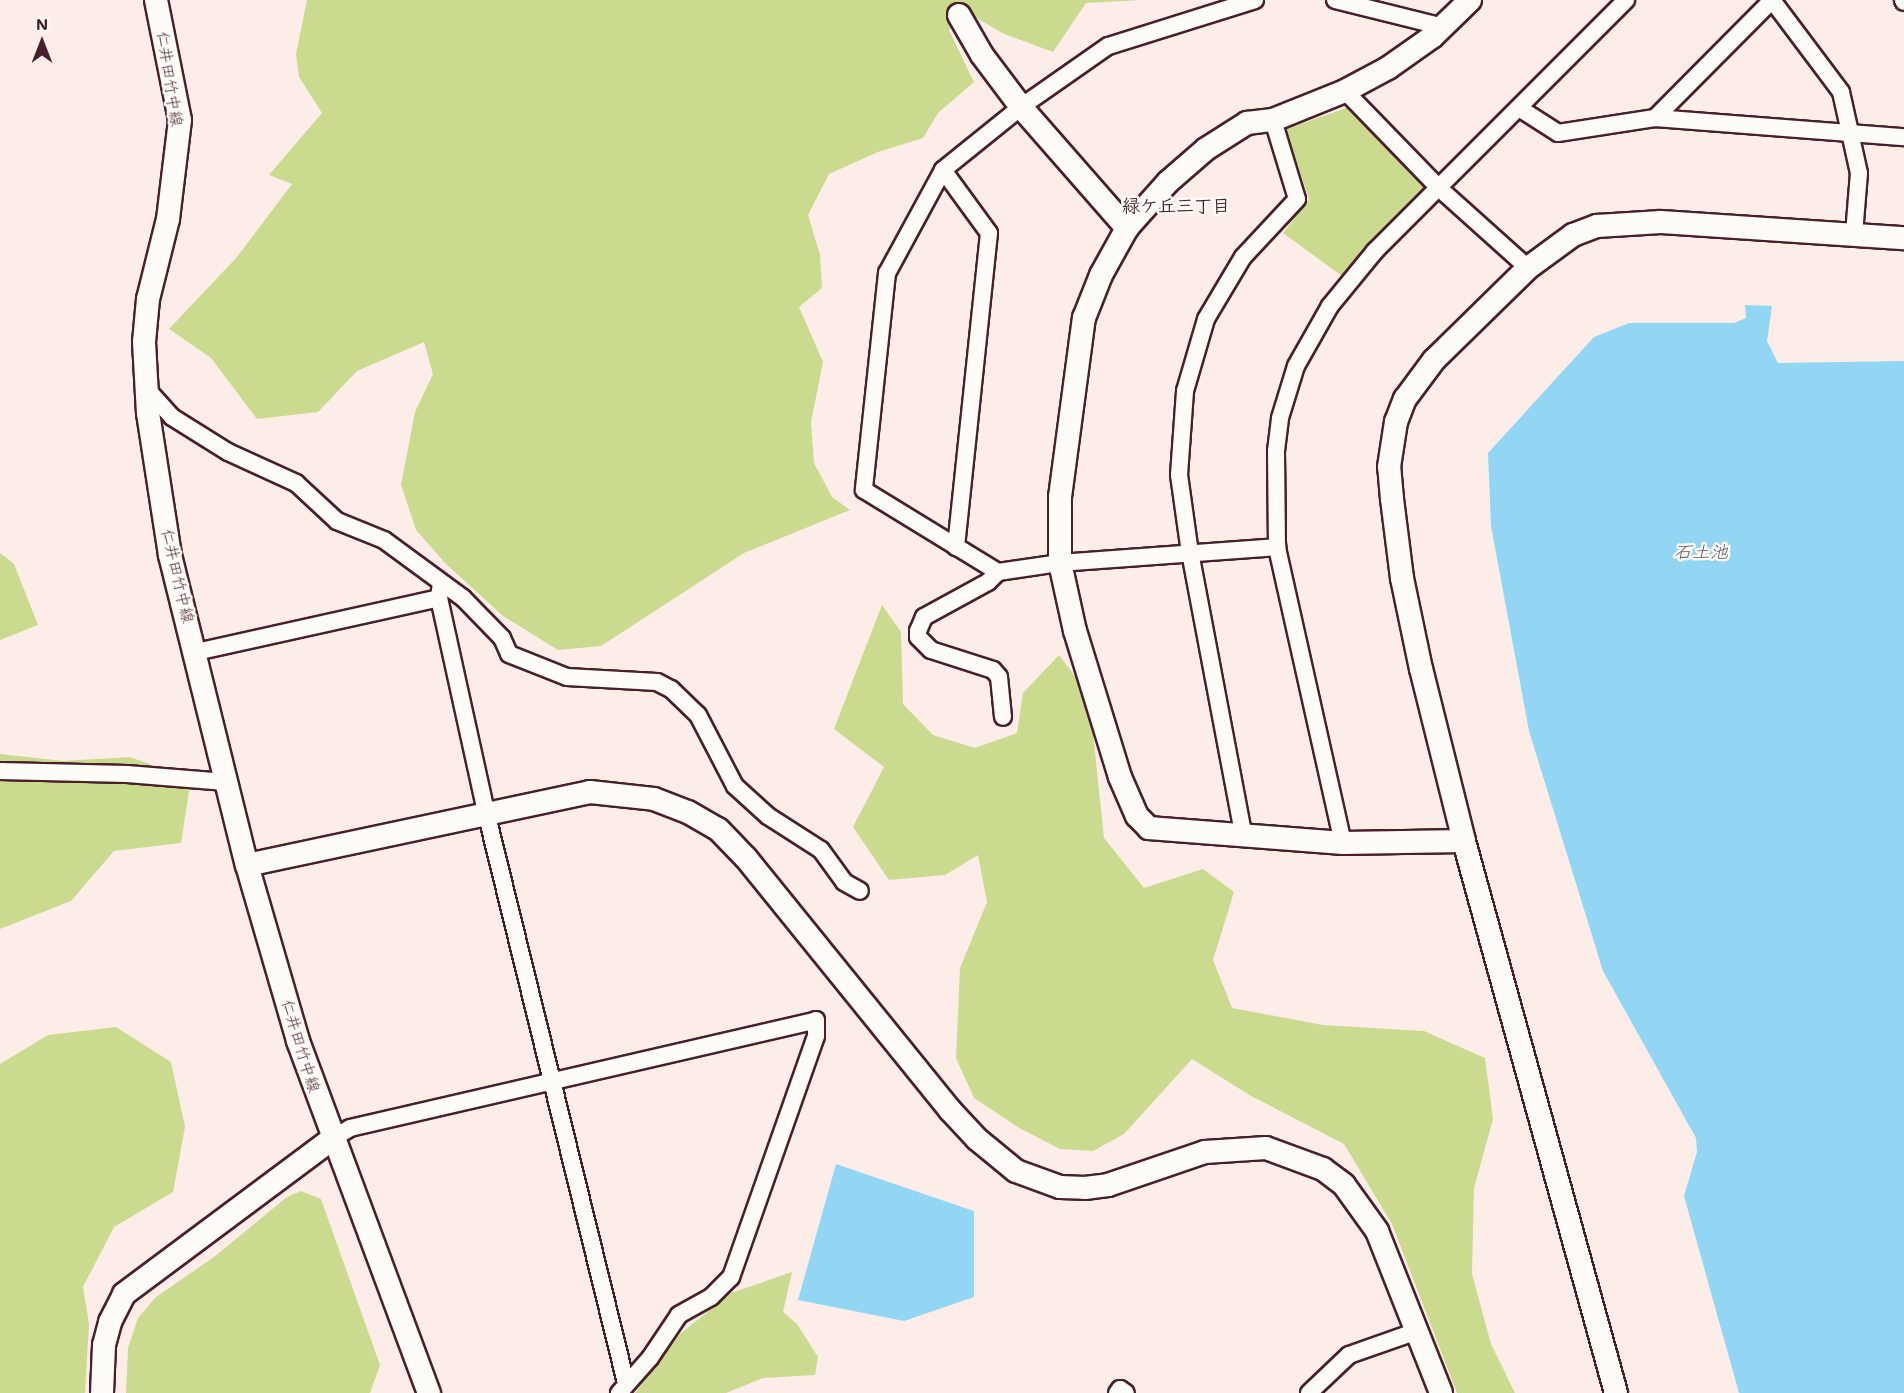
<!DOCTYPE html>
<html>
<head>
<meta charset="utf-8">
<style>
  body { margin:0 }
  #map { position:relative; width:1904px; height:1393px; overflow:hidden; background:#fcede8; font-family:Mali,"Klee One",sans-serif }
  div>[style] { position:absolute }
  .green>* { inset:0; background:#cadb8f }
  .water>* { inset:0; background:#93d6f4 }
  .roads { filter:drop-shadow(2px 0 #4a1f2b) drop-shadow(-2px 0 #4a1f2b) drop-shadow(0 2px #4a1f2b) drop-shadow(0 -2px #4a1f2b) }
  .street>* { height:16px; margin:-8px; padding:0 8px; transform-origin:8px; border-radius:8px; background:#fdfcf7 }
  .secondary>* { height:22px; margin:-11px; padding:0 11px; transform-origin:11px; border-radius:11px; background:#fdfcf7 }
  span { translate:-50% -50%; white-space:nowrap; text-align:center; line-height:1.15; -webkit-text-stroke:5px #fdfcf7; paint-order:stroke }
  .street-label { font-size:16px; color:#4a1f2b }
  .neighbourhood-label { font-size:18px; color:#4a1f2b; font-weight:700 }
  .water-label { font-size:18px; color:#605667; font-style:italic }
  .north { position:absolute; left:12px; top:12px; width:60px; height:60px; -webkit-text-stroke:4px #fdfcf7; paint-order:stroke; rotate:0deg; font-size:16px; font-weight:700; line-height:24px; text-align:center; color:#4a1f2b }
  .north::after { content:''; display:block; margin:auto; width:21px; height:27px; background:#4a1f2b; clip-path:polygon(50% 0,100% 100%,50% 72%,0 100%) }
</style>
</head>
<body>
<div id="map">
  <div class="green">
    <i style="clip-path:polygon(307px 0,1141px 0,1086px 3px,1053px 52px,1002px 33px,965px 11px,949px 30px,974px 82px,938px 113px,923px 138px,878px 152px,829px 174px,808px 215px,820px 255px,822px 288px,799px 307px,823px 362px,811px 422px,814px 463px,832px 497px,850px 510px,744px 553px,601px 646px,558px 650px,503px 616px,445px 563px,416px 530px,401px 485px,415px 412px,433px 374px,424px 342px,357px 371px,318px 412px,257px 419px,211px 358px,169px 329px,237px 257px,292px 184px,269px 175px,322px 113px,299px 77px,296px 54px)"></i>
    <i style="clip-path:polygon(1349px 107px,1431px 188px,1342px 276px,1283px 233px,1309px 199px,1286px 129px)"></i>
    <i style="clip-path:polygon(0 553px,14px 564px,38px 625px,0 640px)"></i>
    <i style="clip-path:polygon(882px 605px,901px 632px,903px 704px,933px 735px,975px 748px,1017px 733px,1023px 693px,1059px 655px,1089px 695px,1104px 838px,1144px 888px,1203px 869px,1234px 892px,1213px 960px,1232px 1008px,1323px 1025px,1424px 1031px,1485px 1058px,1493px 1119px,1474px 1188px,1472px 1274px,1491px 1344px,1515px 1393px,1457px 1393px,1392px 1224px,1344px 1144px,1251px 1096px,1192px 1059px,1124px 1134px,1093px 1151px,1060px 1149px,1021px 1129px,974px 1098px,956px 1058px,960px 968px,987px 902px,978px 855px,945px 875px,889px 880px,853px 827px,884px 767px,834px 729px)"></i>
    <i style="clip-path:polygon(0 754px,63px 761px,130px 757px,191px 779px,181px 843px,114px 851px,71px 901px,0 929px)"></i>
    <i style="clip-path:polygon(116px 1027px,171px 1062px,185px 1127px,173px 1192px,114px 1227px,83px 1287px,89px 1324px,85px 1393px,0 1393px,0 1064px,48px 1035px)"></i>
    <i style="clip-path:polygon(301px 1191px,321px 1199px,380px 1365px,370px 1393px,126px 1393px,128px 1348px,138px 1318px,156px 1297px,214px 1257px,287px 1197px)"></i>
    <i style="clip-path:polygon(792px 1272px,783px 1312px,797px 1324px,818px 1357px,815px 1375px,763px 1378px,726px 1393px,635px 1393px,680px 1334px,731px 1293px)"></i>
  </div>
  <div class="water">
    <i style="clip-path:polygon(1745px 305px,1772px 306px,1767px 341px,1778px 363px,1904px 361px,1904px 1393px,1739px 1393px,1684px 1196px,1697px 1152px,1696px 1138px,1603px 971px,1529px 731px,1491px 526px,1488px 453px,1594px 337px,1629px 323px,1734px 323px,1746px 318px)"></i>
    <i style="clip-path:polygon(836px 1164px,974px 1211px,974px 1297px,904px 1321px,798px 1300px)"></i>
  </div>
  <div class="roads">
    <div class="street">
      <i style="left:1255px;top:0;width:154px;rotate:162.6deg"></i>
      <i style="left:1108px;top:46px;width:106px;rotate:145deg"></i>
      <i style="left:1021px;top:107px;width:100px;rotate:141.1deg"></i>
      <i style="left:943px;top:170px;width:117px;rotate:118.5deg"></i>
      <i style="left:887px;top:273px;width:218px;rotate:96.1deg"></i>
      <i style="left:864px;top:490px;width:157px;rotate:31.5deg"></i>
      <i style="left:998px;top:572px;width:63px;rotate:-8.3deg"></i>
      <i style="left:1060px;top:563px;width:218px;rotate:-4.2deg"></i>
      <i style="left:1335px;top:0;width:111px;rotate:14deg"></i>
      <i style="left:1772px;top:0;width:115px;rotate:53.1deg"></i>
      <i style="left:1841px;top:92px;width:83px;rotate:77.5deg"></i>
      <i style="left:1859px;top:173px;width:61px;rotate:94.7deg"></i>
      <i style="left:1903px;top:0;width:2px;rotate:63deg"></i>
      <i style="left:1345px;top:91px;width:136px;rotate:45.9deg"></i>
      <i style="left:1440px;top:189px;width:118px;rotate:41.9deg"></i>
      <i style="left:1519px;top:108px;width:46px;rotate:32.7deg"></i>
      <i style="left:1558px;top:133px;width:98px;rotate:-8.8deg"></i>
      <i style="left:1655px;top:118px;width:250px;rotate:4.4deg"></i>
      <i style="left:1655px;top:118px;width:166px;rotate:-45.2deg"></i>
      <i style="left:943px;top:170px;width:78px;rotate:53.9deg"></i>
      <i style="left:989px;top:233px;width:316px;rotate:96deg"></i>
      <i style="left:146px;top:388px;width:39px;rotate:48deg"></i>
      <i style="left:172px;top:417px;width:66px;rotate:32deg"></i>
      <i style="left:228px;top:452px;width:75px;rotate:24.5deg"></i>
      <i style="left:296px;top:483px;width:56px;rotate:42.8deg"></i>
      <i style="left:337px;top:521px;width:51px;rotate:22deg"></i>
      <i style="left:384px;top:540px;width:98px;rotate:36.3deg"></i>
      <i style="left:463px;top:598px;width:56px;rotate:45.7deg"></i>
      <i style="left:502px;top:638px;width:17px;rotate:66deg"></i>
      <i style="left:509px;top:654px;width:62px;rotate:21.6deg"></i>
      <i style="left:567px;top:677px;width:90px;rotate:3.2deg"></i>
      <i style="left:657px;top:682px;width:16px;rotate:27deg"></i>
      <i style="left:671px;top:689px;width:37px;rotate:44deg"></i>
      <i style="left:698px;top:715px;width:80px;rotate:62.5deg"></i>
      <i style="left:735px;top:786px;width:45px;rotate:42.3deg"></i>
      <i style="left:768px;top:816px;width:63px;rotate:32.7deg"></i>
      <i style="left:821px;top:850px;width:39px;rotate:54deg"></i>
      <i style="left:844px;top:882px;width:18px;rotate:29deg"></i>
      <i style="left:998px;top:572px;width:14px;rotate:135deg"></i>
      <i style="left:988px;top:582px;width:73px;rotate:151.3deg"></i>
      <i style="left:924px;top:617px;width:15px;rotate:113deg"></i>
      <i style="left:918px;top:631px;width:6px;rotate:90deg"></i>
      <i style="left:918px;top:637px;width:18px;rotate:45deg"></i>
      <i style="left:931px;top:650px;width:65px;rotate:17.9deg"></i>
      <i style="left:993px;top:670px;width:9px;rotate:49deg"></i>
      <i style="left:999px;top:677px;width:40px;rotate:84.3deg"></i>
      <i style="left:441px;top:583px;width:15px;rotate:98deg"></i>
      <i style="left:439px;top:598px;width:219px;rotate:77.6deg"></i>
      <i style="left:486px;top:812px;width:588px;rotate:76.22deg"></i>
      <i style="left:196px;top:652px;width:249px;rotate:-12.5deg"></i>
      <i style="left:0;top:771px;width:127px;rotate:1.4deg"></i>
      <i style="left:127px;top:774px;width:99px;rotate:4.6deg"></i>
      <i style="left:1244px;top:838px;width:290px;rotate:-100.7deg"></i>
      <i style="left:1190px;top:553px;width:79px;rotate:-98deg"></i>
      <i style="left:1179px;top:475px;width:84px;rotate:-85.9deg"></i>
      <i style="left:1185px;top:391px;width:75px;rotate:-73.7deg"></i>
      <i style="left:1206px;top:319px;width:72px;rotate:-59.2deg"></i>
      <i style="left:1243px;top:257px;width:79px;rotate:-47deg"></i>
      <i style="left:1297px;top:199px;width:83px;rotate:-106.9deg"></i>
      <i style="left:1343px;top:843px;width:303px;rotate:-102.6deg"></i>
      <i style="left:1277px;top:547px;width:96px;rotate:-90.6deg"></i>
      <i style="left:1276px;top:451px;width:33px;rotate:-83deg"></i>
      <i style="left:1280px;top:418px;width:54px;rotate:-72.9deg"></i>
      <i style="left:1296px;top:366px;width:69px;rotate:-60.5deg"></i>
      <i style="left:1330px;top:306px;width:71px;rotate:-50.7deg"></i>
      <i style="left:1375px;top:251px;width:355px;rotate:-45deg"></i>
      <i style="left:332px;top:1139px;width:21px;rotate:-31deg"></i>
      <i style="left:350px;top:1128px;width:478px;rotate:-13deg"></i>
      <i style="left:816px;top:1020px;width:16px;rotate:90deg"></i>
      <i style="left:816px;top:1036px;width:256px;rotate:109.4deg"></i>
      <i style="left:731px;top:1277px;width:28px;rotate:135deg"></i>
      <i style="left:711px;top:1297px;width:37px;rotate:151deg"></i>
      <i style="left:679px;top:1315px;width:52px;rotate:124deg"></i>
      <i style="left:650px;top:1358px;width:47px;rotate:131.5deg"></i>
      <i style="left:1117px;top:1393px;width:5px;rotate:-53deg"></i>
      <i style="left:1120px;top:1389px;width:7px;rotate:34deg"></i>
      <i style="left:1309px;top:1393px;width:55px;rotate:-43.5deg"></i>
      <i style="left:1349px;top:1355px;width:72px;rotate:-19.4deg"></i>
    </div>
    <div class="secondary">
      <i style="left:156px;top:0;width:122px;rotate:78.7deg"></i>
      <i style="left:180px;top:120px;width:100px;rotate:96.9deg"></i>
      <i style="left:168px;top:219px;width:82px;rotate:104deg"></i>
      <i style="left:148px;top:299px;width:43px;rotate:95.3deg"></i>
      <i style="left:144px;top:342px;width:71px;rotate:86.8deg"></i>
      <i style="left:148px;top:413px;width:144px;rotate:81.2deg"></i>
      <i style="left:170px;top:555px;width:319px;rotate:76.1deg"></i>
      <i style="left:247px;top:865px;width:183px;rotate:73.8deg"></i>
      <i style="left:298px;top:1041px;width:376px;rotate:69.6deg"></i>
      <i style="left:959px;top:15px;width:46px;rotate:60.1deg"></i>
      <i style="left:982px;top:55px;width:65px;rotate:53.1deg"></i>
      <i style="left:1021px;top:107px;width:161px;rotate:48.8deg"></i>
      <i style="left:1464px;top:841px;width:121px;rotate:179.1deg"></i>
      <i style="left:1343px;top:843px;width:195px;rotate:-175.6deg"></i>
      <i style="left:1149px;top:828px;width:17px;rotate:-135deg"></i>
      <i style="left:1137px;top:816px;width:43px;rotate:-113.6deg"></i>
      <i style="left:1120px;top:777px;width:153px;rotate:-107.1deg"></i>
      <i style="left:1075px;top:631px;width:70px;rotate:-102.4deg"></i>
      <i style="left:1060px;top:563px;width:66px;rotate:-90deg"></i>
      <i style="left:1060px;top:497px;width:181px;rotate:-82.4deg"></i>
      <i style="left:1084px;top:318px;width:46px;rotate:-68.4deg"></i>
      <i style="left:1101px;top:275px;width:54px;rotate:-61deg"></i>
      <i style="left:1127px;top:228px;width:62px;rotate:-48.3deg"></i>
      <i style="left:1168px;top:182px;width:50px;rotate:-41deg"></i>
      <i style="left:1206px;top:149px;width:49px;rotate:-32.4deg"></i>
      <i style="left:1247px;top:123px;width:26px;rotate:-7deg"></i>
      <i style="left:1273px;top:120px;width:78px;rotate:-21.9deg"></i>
      <i style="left:1345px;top:91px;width:49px;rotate:-28.1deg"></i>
      <i style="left:1388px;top:68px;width:54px;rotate:-35.2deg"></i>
      <i style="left:1432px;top:37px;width:53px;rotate:-44.2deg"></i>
      <i style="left:247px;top:865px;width:351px;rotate:-12deg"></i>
      <i style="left:590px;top:792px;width:64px;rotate:6.2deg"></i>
      <i style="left:654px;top:799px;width:36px;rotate:21deg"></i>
      <i style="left:688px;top:812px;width:34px;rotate:30deg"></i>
      <i style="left:718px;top:829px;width:40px;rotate:46deg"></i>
      <i style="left:746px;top:858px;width:324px;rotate:51deg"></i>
      <i style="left:950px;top:1110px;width:40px;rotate:47deg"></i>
      <i style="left:977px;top:1139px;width:50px;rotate:39.4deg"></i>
      <i style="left:1016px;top:1171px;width:47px;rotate:20deg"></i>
      <i style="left:1060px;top:1187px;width:25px;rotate:2deg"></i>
      <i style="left:1085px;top:1188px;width:23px;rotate:-7deg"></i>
      <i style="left:1108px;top:1185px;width:102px;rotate:-18.8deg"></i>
      <i style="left:1205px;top:1152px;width:61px;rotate:-3.8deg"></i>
      <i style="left:1266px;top:1148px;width:61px;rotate:20.2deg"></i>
      <i style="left:1323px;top:1169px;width:26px;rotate:37deg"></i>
      <i style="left:1344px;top:1185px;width:57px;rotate:54.3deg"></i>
      <i style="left:1377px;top:1231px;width:174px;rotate:68.4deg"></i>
      <i style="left:102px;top:1393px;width:48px;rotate:-87.6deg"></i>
      <i style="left:104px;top:1345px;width:24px;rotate:-75deg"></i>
      <i style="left:110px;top:1322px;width:31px;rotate:-63deg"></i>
      <i style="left:124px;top:1294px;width:259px;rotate:-36.7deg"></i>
      <i style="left:1616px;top:1393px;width:573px;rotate:-105.4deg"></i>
      <i style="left:1464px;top:841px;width:177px;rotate:-104deg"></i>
      <i style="left:1421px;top:669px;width:93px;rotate:-101.8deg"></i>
      <i style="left:1402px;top:578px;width:80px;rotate:-97.2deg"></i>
      <i style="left:1392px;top:499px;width:32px;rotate:-95deg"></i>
      <i style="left:1389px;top:467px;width:46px;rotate:-81.2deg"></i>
      <i style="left:1396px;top:422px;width:25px;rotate:-69deg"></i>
      <i style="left:1405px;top:399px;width:49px;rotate:-53.4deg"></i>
      <i style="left:1434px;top:360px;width:132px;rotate:-44.4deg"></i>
      <i style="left:1528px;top:268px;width:56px;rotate:-36.3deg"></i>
      <i style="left:1573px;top:235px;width:26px;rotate:-21deg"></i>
      <i style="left:1597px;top:226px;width:64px;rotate:-3.6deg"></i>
      <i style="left:1661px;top:222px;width:244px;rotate:3.8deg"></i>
    </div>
  </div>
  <div class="street-label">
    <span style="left:170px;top:79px;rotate:81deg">仁井田竹中線</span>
    <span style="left:178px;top:576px;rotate:77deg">仁井田竹中線</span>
    <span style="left:301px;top:1046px;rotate:73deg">仁井田竹中線</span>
  </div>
  <div class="neighbourhood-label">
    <span style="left:1176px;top:205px">緑ケ丘三丁目</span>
  </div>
  <div class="water-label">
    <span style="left:1701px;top:551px">石土池</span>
  </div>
  <div class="north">N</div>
</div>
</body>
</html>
